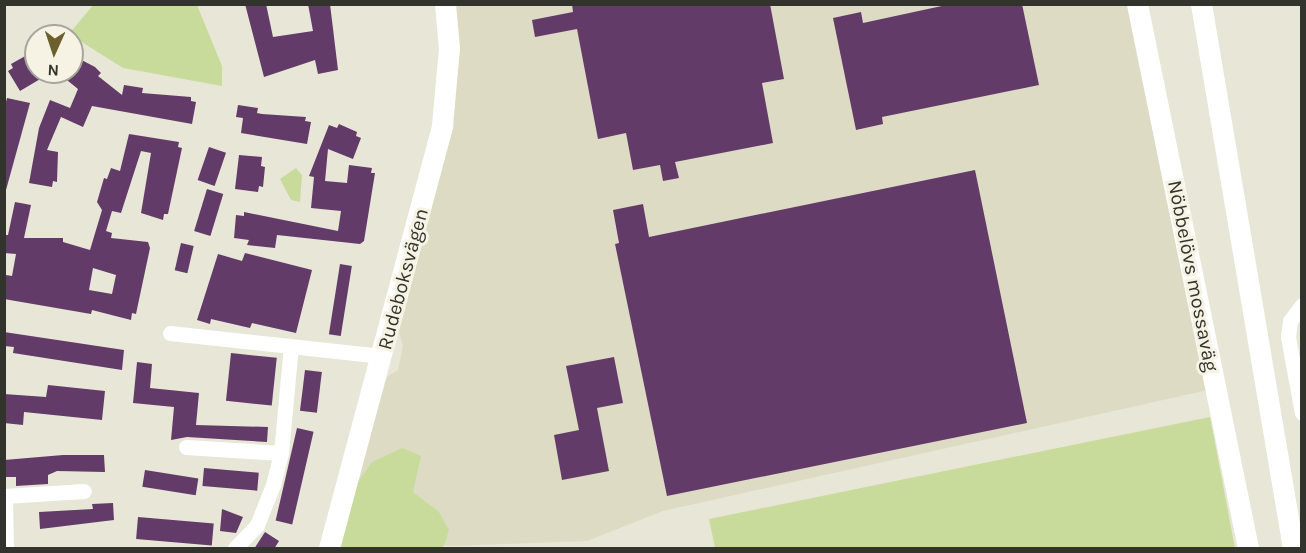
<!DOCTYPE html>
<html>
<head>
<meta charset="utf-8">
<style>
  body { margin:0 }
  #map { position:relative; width:1306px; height:553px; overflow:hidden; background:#e8e6d7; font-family:Karla,sans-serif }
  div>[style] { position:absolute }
  .built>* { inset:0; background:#dedbc5 }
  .green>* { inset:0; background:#c8db9b }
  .building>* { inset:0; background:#633b69; transform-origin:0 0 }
  .street>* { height:15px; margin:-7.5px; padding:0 7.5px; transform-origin:7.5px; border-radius:7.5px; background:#fff }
  .secondary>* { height:21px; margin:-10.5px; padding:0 10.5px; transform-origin:10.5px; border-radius:10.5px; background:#fff }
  span { translate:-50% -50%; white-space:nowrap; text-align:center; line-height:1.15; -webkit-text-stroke:6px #f6f3e5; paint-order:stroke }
  .street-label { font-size:20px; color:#33332d }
  .frame { position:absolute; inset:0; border:6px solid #33332d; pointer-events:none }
  .north { position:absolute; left:24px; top:24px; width:60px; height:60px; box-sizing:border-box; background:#f6f3e5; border:2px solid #a8a69b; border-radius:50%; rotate:183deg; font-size:16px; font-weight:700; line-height:24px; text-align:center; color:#33332d }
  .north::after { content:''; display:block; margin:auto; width:21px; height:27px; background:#6c602d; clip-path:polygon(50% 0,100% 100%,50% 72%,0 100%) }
</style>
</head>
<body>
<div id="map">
  <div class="built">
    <i style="clip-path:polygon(451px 5px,1131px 5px,1208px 390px,663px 511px,587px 541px,453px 546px,338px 539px,387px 377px,398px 370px,403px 346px,399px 332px,440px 172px,454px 97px)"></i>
  </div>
  <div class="green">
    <i style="clip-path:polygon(94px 4px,197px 5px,222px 66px,222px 86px,123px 68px,69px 34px)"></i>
    <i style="clip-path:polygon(296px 168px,302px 175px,300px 202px,291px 200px,280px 179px)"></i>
    <i style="clip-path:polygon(1210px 417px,1235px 548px,715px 548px,709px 519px)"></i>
    <i style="clip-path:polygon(402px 448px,421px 456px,413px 492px,439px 512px,449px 530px,445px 543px,442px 548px,340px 548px,357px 483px,372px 462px)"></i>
  </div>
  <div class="building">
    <i style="clip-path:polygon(245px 4px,266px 4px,273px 37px,313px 31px,308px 4px,330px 4px,338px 70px,318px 74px,315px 60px,264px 77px)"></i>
    <i style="clip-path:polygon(572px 4px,770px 4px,784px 79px,762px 83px,773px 143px,675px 162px,679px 178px,663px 181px,660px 165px,633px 170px,626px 133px,598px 139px,577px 29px,535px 37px,532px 20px,573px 12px)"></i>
    <i style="clip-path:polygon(951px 4px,1022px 4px,1039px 85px,882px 117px,883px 124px,856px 130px,833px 18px,861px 12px,863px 23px)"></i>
    <i style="clip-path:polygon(36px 50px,36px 72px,52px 72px,20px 91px,8px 71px,13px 68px,11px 64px)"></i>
    <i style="clip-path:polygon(72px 55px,95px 67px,101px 73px,98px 76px,122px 95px,124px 85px,143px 88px,142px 93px,191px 97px,191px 101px,196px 102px,192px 124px,92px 106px,83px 127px,61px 117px,47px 150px,58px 152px,57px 182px,53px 181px,52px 187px,29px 183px,39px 128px,50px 100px,70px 108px,78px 89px,57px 72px,72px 72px)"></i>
    <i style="clip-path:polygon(7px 98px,30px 103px,6px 190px,4px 109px)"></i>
    <i style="clip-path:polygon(238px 105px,258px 108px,257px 113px,262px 114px,306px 117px,305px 121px,311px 122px,307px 144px,241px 133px,243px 118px,236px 117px)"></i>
    <i style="clip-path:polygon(339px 124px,357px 132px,356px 136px,361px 138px,353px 159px,328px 149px,325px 181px,347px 183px,349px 165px,372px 168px,371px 173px,375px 173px,364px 241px,360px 244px,277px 235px,275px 248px,247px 245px,249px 240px,234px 238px,236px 215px,244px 216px,244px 212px,338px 231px,341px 211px,311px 208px,314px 177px,309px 176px,329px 125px,337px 128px)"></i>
    <i style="clip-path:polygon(evenodd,129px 134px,179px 142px,178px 147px,182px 148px,168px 214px,164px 214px,163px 220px,141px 213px,151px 153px,141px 151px,121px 213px,112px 211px,106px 231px,112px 233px,111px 238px,148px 242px,150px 248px,136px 314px,132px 313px,131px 320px,92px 310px,91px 314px,4px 299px,6px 275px,12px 276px,16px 254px,4px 253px,4px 235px,8px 235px,15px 202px,31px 205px,24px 238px,63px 238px,63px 242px,90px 250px,102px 210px,97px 202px,104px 178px,107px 179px,111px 168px,120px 171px,129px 134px,93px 268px,116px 275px,112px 294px,89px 290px,93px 268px)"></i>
    <i style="left:209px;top:147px;width:18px;height:35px;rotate:19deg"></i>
    <i style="clip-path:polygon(239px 155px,262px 157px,261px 166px,265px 167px,263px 187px,259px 186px,258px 192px,235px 189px)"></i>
    <i style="clip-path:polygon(975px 170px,1027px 423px,667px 496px,615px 244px,619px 243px,613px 210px,643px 204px,649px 237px)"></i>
    <i style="left:207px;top:189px;width:17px;height:44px;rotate:17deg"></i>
    <i style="left:181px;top:243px;width:13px;height:28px;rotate:13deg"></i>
    <i style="clip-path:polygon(245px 253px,312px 270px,296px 333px,252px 323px,250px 328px,211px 319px,210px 324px,197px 320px,218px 254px,242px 261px)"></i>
    <i style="left:340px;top:264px;width:12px;height:71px;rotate:9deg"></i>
    <i style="clip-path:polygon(4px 332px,124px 350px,122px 370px,13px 353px,14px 347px,4px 346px)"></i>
    <i style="left:231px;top:353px;width:46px;height:48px;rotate:6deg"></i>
    <i style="clip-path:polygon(614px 357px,623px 403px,597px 408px,609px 471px,562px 480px,554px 435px,579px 430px,566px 366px)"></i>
    <i style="clip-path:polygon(137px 362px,152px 364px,150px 388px,199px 393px,196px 425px,268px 427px,267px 442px,187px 437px,171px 440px,174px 407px,133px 403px)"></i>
    <i style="left:305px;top:370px;width:17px;height:41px;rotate:7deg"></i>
    <i style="clip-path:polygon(48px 385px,105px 391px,102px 420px,24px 412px,23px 425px,4px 423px,4px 394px,46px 397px)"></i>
    <i style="left:297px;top:428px;width:17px;height:95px;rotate:13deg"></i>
    <i style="clip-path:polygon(63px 455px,104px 455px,105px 472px,57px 471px,48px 475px,48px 484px,16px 486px,16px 477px,4px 477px,4px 460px)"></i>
    <i style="left:204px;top:468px;width:55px;height:18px;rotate:5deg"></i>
    <i style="left:145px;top:470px;width:54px;height:17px;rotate:9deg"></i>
    <i style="clip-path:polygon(113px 503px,114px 520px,40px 529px,39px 512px,93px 509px,92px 504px)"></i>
    <i style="clip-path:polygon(222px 509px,243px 517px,236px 533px,220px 531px)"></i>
    <i style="left:138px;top:517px;width:76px;height:22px;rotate:5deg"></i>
    <i style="clip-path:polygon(265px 532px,279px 541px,274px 549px,254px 549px)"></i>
  </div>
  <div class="street">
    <i style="left:1302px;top:305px;width:20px;rotate:127deg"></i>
    <i style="left:1290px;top:321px;width:16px;rotate:97deg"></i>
    <i style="left:1288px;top:337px;width:77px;rotate:79.6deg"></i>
    <i style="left:170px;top:333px;width:213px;rotate:6.2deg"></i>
    <i style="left:186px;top:447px;width:95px;rotate:3.6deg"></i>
    <i style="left:6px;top:548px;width:52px;rotate:-91.1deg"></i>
    <i style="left:5px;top:496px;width:79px;rotate:-3.6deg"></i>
    <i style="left:235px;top:548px;width:32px;rotate:-46deg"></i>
    <i style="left:257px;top:525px;width:43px;rotate:-68.2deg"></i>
    <i style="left:273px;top:485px;width:33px;rotate:-76deg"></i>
    <i style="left:281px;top:453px;width:107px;rotate:-84.7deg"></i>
  </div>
  <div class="secondary">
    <i style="left:1137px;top:4px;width:555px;rotate:78.47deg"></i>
    <i style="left:1201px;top:4px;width:552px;rotate:80.4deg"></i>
    <i style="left:329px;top:548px;width:438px;rotate:-75deg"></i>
    <i style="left:442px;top:125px;width:77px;rotate:-84.8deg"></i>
    <i style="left:449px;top:48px;width:44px;rotate:-95.2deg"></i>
  </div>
  <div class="street-label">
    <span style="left:1193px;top:276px;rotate:79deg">Nöbbelövs mossaväg</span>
    <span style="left:403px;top:279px;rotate:-75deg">Rudeboksvägen</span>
  </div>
  <div class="frame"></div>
  <div class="north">N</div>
</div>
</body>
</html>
